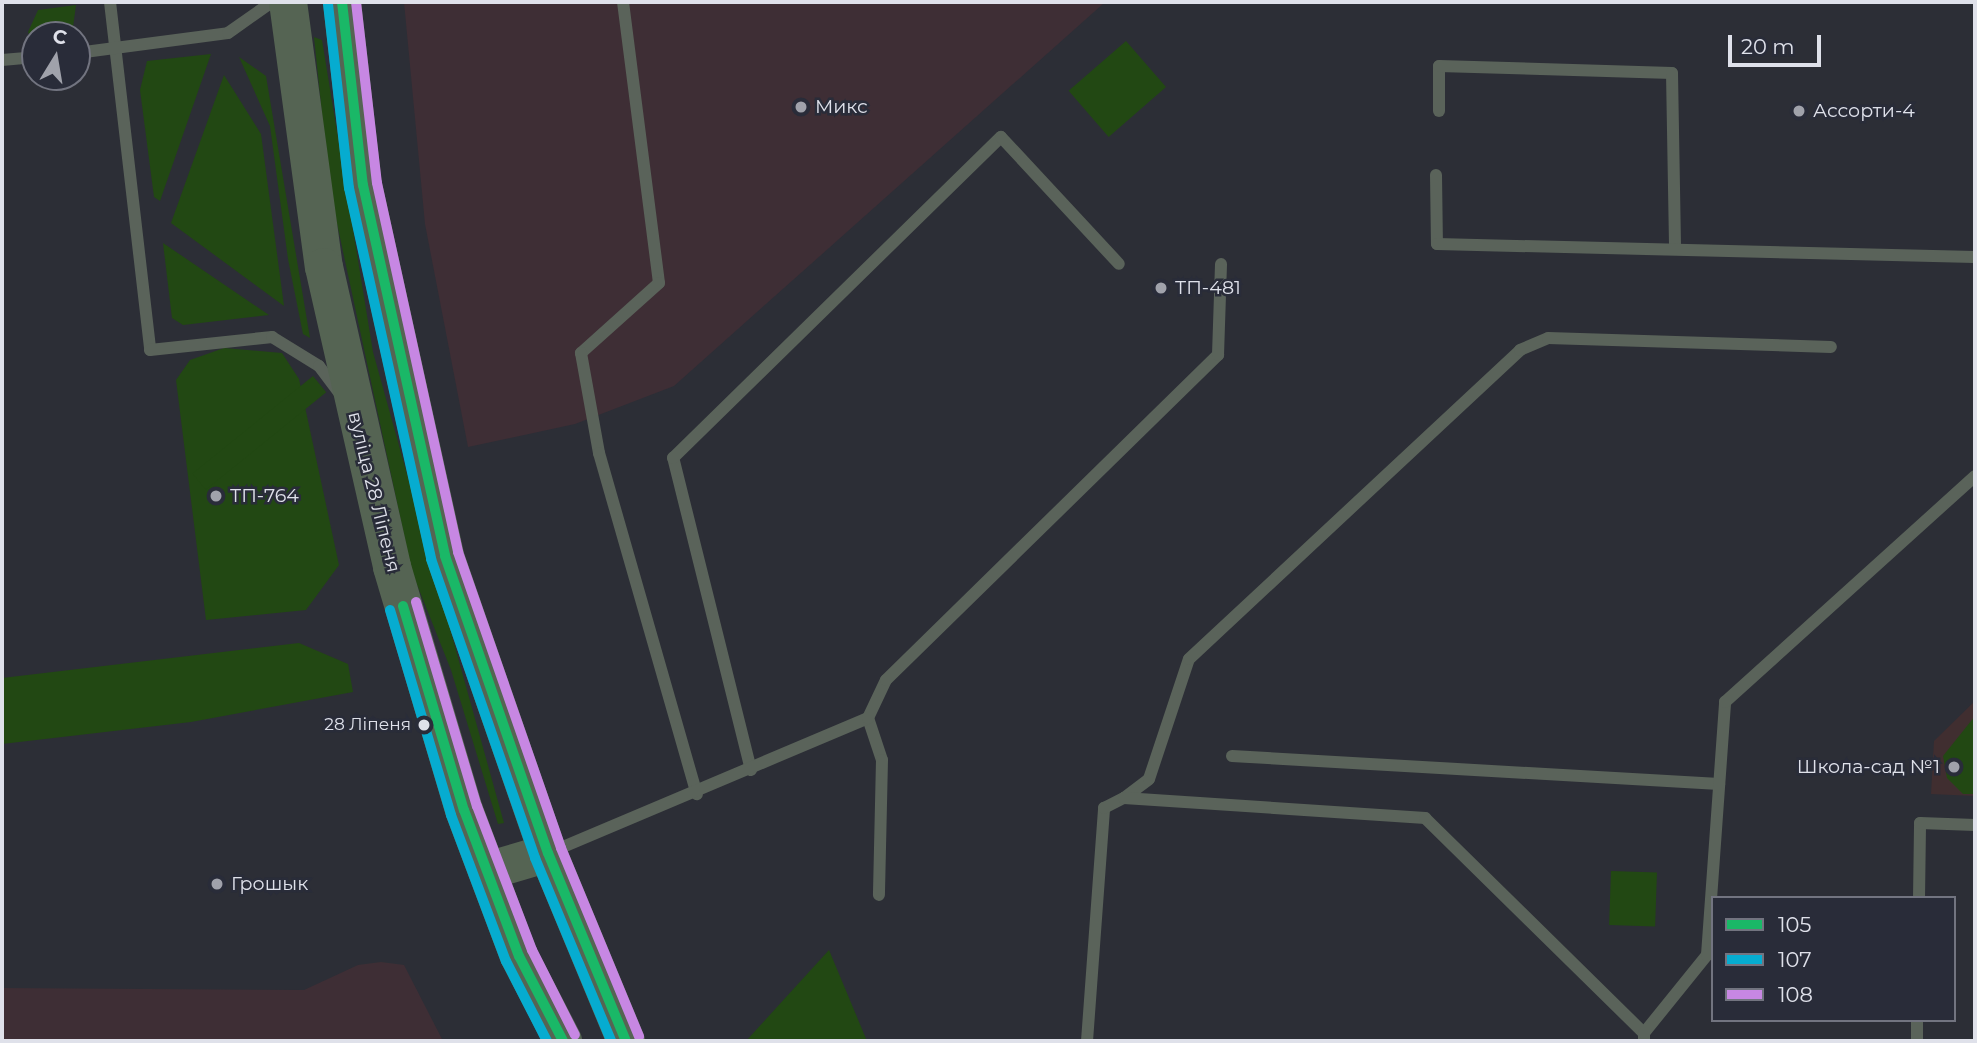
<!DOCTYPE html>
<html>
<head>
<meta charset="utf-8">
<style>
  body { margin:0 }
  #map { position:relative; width:1977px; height:1043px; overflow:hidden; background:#2c2e36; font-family:Montserrat,sans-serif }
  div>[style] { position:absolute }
  .commercial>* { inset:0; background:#3e2e35 }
  .education>* { inset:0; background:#402e30 }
  .green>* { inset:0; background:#224813; transform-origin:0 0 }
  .lane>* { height:12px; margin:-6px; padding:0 6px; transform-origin:6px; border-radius:6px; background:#5a635a }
  .primary>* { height:38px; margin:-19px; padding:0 19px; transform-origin:19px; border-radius:19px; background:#556453 }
  .bus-1>* { height:10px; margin:-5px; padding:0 5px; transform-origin:5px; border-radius:5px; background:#1ab867 }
  .bus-2>* { height:10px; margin:-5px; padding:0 5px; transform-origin:5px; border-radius:5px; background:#06acd0 }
  .bus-3>* { height:10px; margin:-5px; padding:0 5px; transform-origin:5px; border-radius:5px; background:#c787e3 }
  .dots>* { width:19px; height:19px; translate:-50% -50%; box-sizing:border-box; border:4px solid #292c39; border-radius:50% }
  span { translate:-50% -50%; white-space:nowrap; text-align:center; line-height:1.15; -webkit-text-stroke:5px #292c39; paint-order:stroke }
  .bus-label { font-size:17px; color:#dfe1ea }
  .right { translate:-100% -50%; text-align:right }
  .poi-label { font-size:19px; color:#dfe1ea }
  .left { translate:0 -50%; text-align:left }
  .street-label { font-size:19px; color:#dfe1ea }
  .frame { position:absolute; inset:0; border:4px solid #dfe1ea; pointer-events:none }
  .legend { position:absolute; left:1711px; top:896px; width:245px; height:126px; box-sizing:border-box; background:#292c39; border:2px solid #727480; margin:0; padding:9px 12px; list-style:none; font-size:21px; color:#dfe1ea }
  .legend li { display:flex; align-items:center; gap:14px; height:35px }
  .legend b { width:35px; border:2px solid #727480 }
  .north { position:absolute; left:21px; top:21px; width:70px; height:70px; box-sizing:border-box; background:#292c39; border:2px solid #727480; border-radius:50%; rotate:11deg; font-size:19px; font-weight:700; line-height:28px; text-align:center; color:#dfe1ea }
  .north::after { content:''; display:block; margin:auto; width:24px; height:32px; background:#a0a2ab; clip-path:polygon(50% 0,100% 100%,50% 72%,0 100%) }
  .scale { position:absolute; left:1728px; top:35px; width:93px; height:32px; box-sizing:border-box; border:4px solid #dfe1ea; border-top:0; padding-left:9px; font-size:21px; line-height:24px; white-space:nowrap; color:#dfe1ea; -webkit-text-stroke:5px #292c39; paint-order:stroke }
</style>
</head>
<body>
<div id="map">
  <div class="commercial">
    <i style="clip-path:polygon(404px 2px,1103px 2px,1104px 3px,674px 386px,575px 424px,468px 447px,425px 224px)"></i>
    <i style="clip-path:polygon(381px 962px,404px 965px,443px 1041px,2px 1041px,2px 988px,304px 990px,358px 965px)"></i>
  </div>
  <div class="education">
    <i style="clip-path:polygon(1975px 701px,1975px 796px,1931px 794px,1934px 741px)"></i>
  </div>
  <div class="green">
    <i style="clip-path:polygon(76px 5px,72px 35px,35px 35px,34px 47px,28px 32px,38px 10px)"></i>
    <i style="clip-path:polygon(314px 37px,322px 40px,373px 352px,504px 823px,498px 824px,451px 670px,412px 572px,330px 191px)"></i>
    <i style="left:1126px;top:41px;width:61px;height:76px;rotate:49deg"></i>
    <i style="clip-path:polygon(211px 54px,160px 201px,154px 197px,140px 90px,147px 61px)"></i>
    <i style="clip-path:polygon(239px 57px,266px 76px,310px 338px,303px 334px,288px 259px,270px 126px)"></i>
    <i style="clip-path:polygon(224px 75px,261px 134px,284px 306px,171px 223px)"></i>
    <i style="clip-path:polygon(163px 243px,269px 315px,183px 325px,172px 318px)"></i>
    <i style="clip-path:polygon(224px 348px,282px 353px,299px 379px,339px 565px,306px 610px,206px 620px,176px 380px,190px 360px)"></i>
    <i style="left:313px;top:376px;width:21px;height:155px;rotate:51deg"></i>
    <i style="clip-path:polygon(299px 643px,348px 664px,353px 692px,191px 722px,2px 744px,2px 678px)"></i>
    <i style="clip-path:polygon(1975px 716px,1975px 794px,1963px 794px,1947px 778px,1943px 756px)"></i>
    <i style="left:1611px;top:871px;width:46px;height:54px;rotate:2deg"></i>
    <i style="clip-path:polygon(829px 950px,867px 1041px,746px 1041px)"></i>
  </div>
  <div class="lane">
    <i style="left:110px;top:2px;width:350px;rotate:83.4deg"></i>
    <i style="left:150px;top:350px;width:123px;rotate:-6.1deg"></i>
    <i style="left:272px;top:337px;width:55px;rotate:31.7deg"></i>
    <i style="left:319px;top:366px;width:35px;rotate:53deg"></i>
    <i style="left:623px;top:2px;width:283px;rotate:82.7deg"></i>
    <i style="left:659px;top:283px;width:105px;rotate:138.1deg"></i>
    <i style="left:581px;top:353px;width:102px;rotate:79.8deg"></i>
    <i style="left:599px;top:453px;width:355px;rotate:74deg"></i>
    <i style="left:77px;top:53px;width:152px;rotate:-7.5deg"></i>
    <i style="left:228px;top:33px;width:54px;rotate:-35.2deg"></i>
    <i style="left:2px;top:60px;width:33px;rotate:-5deg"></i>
    <i style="left:1439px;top:111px;width:45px;rotate:-90deg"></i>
    <i style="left:1439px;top:66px;width:233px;rotate:1.7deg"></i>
    <i style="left:1672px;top:73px;width:176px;rotate:89deg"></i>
    <i style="left:1436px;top:175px;width:69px;rotate:89.2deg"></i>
    <i style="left:1437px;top:244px;width:538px;rotate:1.38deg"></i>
    <i style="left:868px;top:718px;width:44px;rotate:71.6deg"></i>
    <i style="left:882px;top:760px;width:135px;rotate:91.3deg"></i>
    <i style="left:1232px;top:756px;width:488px;rotate:3.3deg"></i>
    <i style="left:751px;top:770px;width:322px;rotate:-104deg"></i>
    <i style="left:673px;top:458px;width:459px;rotate:-44.4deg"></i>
    <i style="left:1001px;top:137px;width:173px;rotate:47.1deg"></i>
    <i style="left:1124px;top:798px;width:31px;rotate:-37deg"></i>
    <i style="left:1149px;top:779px;width:126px;rotate:-71.6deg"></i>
    <i style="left:1189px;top:659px;width:453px;rotate:-43deg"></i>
    <i style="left:1520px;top:350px;width:30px;rotate:-23deg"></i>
    <i style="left:1548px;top:338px;width:283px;rotate:1.8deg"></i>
    <i style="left:551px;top:852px;width:344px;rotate:-22.9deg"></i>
    <i style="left:868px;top:718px;width:42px;rotate:-64.7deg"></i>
    <i style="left:886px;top:680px;width:465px;rotate:-44.4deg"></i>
    <i style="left:1218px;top:355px;width:91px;rotate:-88.1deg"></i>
    <i style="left:1919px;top:898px;width:75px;rotate:-89.2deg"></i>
    <i style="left:1920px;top:823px;width:55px;rotate:2.1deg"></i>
    <i style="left:1087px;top:1041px;width:234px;rotate:-85.8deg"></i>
    <i style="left:1104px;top:808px;width:22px;rotate:-27deg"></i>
    <i style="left:1124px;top:798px;width:302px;rotate:3.8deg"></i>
    <i style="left:1425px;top:818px;width:307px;rotate:44.5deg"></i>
    <i style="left:1644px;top:1041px;width:8px;rotate:-90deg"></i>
    <i style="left:1644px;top:1033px;width:100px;rotate:-51.1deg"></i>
    <i style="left:1707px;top:955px;width:254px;rotate:-85.9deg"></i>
    <i style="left:1725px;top:702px;width:337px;rotate:-42.1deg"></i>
    <i style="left:1917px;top:1041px;width:21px;rotate:-90deg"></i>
  </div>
  <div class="primary">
    <i style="left:288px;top:2px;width:267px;rotate:82.3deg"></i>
    <i style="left:324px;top:267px;width:308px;rotate:77.2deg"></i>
    <i style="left:392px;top:567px;width:253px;rotate:73.5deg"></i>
    <i style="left:464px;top:810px;width:156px;rotate:69.4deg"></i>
    <i style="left:519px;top:956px;width:96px;rotate:62.6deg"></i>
    <i style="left:342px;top:2px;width:184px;rotate:83.5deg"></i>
    <i style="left:363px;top:185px;width:380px;rotate:77.5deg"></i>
    <i style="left:445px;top:556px;width:314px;rotate:70.9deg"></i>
    <i style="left:548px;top:853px;width:204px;rotate:67.5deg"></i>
    <i style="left:487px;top:871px;width:64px;rotate:-16.4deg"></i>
  </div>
  <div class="bus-1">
    <i style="left:342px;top:2px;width:184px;rotate:83.5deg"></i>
    <i style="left:363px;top:185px;width:380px;rotate:77.5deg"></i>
    <i style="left:445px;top:556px;width:314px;rotate:70.9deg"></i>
    <i style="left:548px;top:853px;width:204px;rotate:67.5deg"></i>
    <i style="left:403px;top:606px;width:213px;rotate:73.4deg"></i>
    <i style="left:464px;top:810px;width:156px;rotate:69.4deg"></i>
    <i style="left:519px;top:956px;width:96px;rotate:62.6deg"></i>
  </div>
  <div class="bus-2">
    <i style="left:328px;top:4px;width:185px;rotate:83.5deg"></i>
    <i style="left:349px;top:188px;width:380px;rotate:77.5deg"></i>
    <i style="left:431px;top:559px;width:317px;rotate:70.8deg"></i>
    <i style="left:535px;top:858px;width:198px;rotate:67.4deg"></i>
    <i style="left:390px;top:610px;width:214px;rotate:73.4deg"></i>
    <i style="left:451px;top:815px;width:156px;rotate:69.4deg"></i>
    <i style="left:506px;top:961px;width:90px;rotate:62.9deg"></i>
  </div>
  <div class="bus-3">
    <i style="left:356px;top:2px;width:182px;rotate:83.4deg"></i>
    <i style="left:377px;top:183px;width:378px;rotate:77.6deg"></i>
    <i style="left:458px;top:552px;width:313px;rotate:70.8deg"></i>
    <i style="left:561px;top:848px;width:204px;rotate:67.5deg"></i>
    <i style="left:416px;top:602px;width:213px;rotate:73.4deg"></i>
    <i style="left:477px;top:806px;width:154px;rotate:69.1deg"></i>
    <i style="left:532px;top:950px;width:95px;rotate:63.2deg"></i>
  </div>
  <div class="dots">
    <i style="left:801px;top:107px;background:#a0a2ab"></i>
    <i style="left:1799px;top:111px;background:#a0a2ab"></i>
    <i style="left:1161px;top:288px;background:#a0a2ab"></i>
    <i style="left:216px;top:496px;background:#a0a2ab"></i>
    <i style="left:424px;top:725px;background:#dfe1ea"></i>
    <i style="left:1954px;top:767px;background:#a0a2ab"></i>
    <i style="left:217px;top:884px;background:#a0a2ab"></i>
  </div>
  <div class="bus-label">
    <span class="right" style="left:411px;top:725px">28 Ліпеня</span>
  </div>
  <div class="poi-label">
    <span class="left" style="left:815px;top:107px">Микс</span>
    <span class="left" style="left:1813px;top:111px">Ассорти-4</span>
    <span class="left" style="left:1175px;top:288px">ТП-481</span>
    <span class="left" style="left:230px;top:496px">ТП-764</span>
    <span class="right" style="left:1940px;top:767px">Школа-сад №1</span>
    <span class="left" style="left:231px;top:884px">Грошык</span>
  </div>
  <div class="street-label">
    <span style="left:374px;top:492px;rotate:76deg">вуліца 28 Ліпеня</span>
  </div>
  <div class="frame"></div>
  <ul class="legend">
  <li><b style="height:9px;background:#1ab867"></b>105</li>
  <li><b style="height:9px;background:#06acd0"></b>107</li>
  <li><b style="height:9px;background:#c787e3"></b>108</li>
  </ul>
  <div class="north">С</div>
  <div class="scale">20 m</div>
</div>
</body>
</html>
